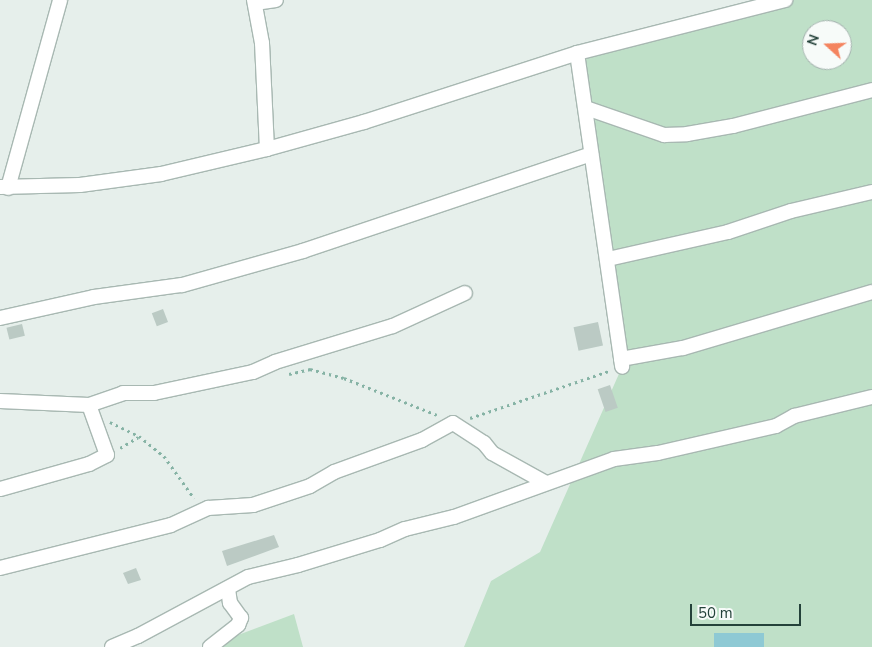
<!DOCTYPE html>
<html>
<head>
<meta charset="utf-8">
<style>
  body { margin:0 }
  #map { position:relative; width:872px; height:647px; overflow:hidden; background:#e6efeb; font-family:"Nunito Sans",sans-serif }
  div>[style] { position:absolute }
  .green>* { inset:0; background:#bfe0c8 }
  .water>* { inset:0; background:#8ec9d4; transform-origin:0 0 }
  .building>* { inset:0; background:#bbcac4; transform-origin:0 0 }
  .path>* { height:2.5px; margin-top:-1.25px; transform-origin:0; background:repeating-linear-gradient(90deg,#86b3a5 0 2.5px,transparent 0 6.5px) }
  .roads { filter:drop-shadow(1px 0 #a8b8b2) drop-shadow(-1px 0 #a8b8b2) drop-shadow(0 1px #a8b8b2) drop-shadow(0 -1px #a8b8b2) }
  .minor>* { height:14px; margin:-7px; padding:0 7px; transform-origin:7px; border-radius:7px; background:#fff }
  span { translate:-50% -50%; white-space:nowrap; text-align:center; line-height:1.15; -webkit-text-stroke:4px #f7fbf9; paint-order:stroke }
  .north { position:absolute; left:802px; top:20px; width:50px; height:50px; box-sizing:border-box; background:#f7fbf9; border:1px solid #a3b1ad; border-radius:50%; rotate:290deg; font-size:14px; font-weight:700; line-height:20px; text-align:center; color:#24423a }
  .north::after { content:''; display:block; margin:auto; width:18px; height:22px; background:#f4845f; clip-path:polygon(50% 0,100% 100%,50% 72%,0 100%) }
  .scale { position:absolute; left:690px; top:604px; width:111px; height:22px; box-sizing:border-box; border:2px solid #24423a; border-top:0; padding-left:6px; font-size:15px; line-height:18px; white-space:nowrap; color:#24423a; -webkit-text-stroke:4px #f7fbf9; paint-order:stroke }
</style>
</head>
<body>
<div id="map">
  <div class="green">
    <i style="clip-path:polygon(evenodd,785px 0,872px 0,872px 647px,464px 647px,491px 581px,540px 552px,622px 367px,577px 53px,785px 0,812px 30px,842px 30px,842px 60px,812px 60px,812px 30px)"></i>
    <i style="clip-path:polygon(294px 614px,303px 647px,206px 647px)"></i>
  </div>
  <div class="water">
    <i style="left:764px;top:633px;width:14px;height:50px;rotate:90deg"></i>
  </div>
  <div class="building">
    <i style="left:163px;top:309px;width:14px;height:12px;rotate:69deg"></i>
    <i style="left:598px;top:322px;width:24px;height:25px;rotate:78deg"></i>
    <i style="left:22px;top:324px;width:12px;height:16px;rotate:76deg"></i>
    <i style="left:610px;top:385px;width:24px;height:13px;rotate:71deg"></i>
    <i style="clip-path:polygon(274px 535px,279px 547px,227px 566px,222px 551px)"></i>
    <i style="clip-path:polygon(136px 568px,141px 580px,128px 584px,123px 573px)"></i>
  </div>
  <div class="path">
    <i style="left:289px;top:374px;width:22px;rotate:-13deg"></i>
    <i style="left:310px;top:369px;width:35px;rotate:15deg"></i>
    <i style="left:344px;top:378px;width:100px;rotate:21.7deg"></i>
    <i style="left:470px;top:418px;width:147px;rotate:-18.7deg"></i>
    <i style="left:110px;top:422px;width:32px;rotate:26deg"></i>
    <i style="left:139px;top:436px;width:32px;rotate:39deg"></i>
    <i style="left:164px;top:456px;width:52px;rotate:54.5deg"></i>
    <i style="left:120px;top:448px;width:21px;rotate:-31deg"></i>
  </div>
  <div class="roads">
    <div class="minor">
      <i style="left:254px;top:0;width:44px;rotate:79.5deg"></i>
      <i style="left:262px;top:43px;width:106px;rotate:87.3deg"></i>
      <i style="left:255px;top:3px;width:21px;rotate:-8deg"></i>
      <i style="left:577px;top:53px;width:317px;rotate:81.8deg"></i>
      <i style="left:586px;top:108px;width:83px;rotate:19.1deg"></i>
      <i style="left:664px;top:135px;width:23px;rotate:-2deg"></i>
      <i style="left:687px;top:134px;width:47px;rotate:-9.9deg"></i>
      <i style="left:733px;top:126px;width:144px;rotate:-14.5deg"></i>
      <i style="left:0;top:187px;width:80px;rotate:-1.4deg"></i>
      <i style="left:80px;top:185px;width:82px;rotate:-7.7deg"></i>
      <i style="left:161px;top:174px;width:109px;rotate:-13.3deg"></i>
      <i style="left:267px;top:149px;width:101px;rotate:-15.6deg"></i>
      <i style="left:364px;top:122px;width:224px;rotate:-17.9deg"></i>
      <i style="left:577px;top:53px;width:215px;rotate:-14.3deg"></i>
      <i style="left:8px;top:188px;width:195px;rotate:-74.5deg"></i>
      <i style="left:608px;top:259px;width:123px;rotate:-12.7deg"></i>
      <i style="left:728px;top:232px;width:66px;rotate:-18.4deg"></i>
      <i style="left:791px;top:211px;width:83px;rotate:-13.2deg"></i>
      <i style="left:0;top:318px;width:96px;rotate:-12.6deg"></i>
      <i style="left:94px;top:297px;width:89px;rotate:-7.8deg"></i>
      <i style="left:182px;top:285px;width:126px;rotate:-15.7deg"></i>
      <i style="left:303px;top:251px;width:304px;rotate:-18.6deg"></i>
      <i style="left:621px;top:359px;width:63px;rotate:-10.1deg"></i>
      <i style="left:683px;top:348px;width:197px;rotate:-16.5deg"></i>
      <i style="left:0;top:401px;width:89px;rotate:2.6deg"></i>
      <i style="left:89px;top:405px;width:53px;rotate:70.2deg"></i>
      <i style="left:107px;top:455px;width:20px;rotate:153deg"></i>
      <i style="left:89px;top:464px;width:92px;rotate:164.3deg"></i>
      <i style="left:89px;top:405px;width:36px;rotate:-19deg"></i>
      <i style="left:123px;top:393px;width:31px"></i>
      <i style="left:154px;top:393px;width:101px;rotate:-12deg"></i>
      <i style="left:253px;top:372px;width:24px;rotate:-24deg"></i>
      <i style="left:275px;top:362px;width:123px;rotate:-17deg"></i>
      <i style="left:393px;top:326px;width:79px;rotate:-24.6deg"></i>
      <i style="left:0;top:568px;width:176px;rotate:-14.1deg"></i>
      <i style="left:171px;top:525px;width:41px;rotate:-24.7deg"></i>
      <i style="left:208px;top:508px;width:45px;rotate:-3.8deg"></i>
      <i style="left:253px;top:505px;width:60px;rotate:-18.4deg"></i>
      <i style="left:310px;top:486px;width:28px;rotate:-30deg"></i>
      <i style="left:334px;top:472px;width:94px;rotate:-20deg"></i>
      <i style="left:422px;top:440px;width:35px;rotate:-29deg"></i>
      <i style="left:453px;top:423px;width:37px;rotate:33deg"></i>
      <i style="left:484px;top:443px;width:13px;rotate:51deg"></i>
      <i style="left:492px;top:453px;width:60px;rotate:29.1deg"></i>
      <i style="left:112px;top:647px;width:28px;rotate:-23deg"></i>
      <i style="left:138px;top:636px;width:125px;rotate:-28.2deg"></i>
      <i style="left:248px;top:577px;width:51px;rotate:-13.5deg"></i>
      <i style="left:298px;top:565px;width:86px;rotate:-17deg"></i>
      <i style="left:380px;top:540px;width:27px;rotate:-24deg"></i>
      <i style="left:405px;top:529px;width:50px;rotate:-13.8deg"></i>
      <i style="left:454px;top:517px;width:170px;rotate:-19.9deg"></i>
      <i style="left:614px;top:459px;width:44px;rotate:-7.8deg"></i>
      <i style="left:658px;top:453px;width:121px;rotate:-12.9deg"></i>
      <i style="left:776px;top:426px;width:21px;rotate:-29deg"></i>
      <i style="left:794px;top:416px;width:80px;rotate:-13.7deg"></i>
      <i style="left:210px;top:647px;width:36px;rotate:-38deg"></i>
      <i style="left:238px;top:625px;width:8px;rotate:-67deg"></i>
      <i style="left:241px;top:618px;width:19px;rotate:-126deg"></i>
      <i style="left:230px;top:603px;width:15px;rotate:-98deg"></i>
    </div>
  </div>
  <div class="north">N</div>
  <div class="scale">50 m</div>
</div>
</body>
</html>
